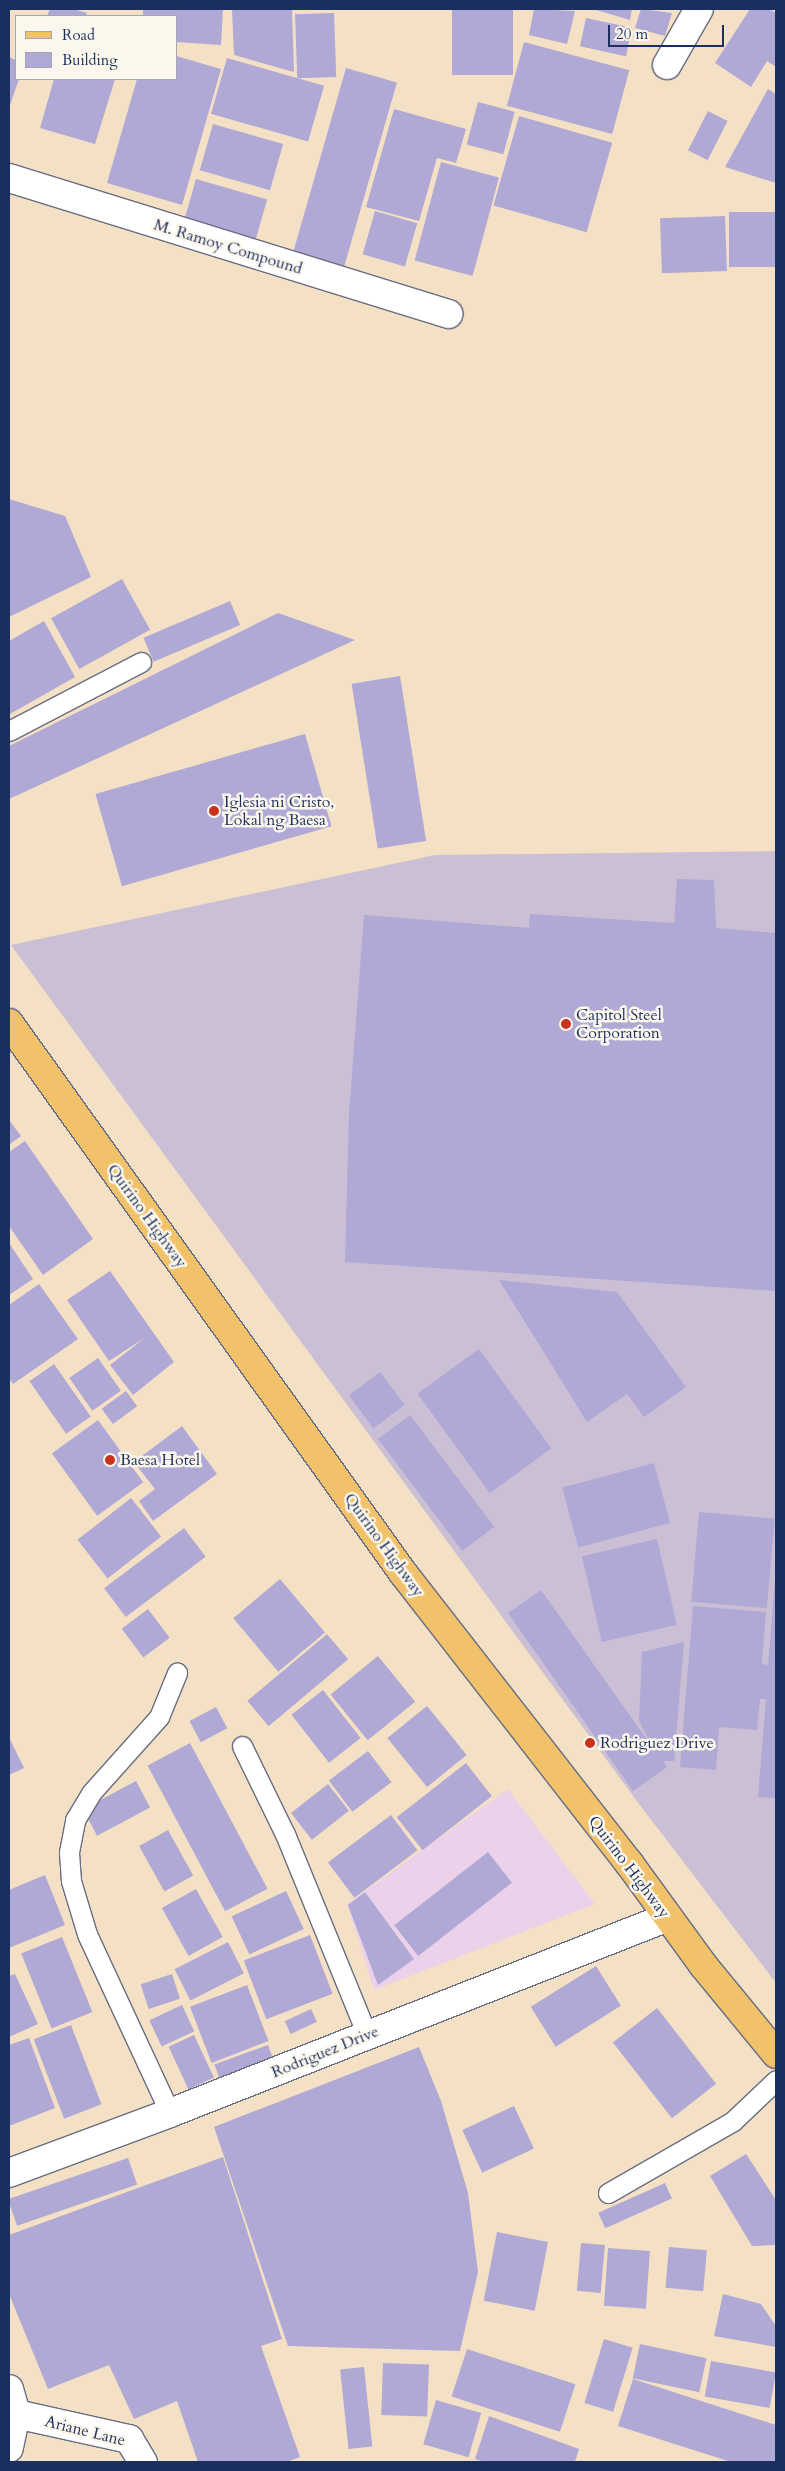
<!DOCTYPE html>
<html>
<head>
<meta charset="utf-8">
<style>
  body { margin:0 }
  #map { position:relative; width:785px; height:2471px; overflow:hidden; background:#f4e1c5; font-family:Cardo,serif }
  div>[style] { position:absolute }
  .built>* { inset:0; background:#ecd1ea }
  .industrial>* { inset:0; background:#cbbfd5 }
  .building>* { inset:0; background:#b0a8d5; transform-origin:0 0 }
  .roads { filter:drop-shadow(1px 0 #676d82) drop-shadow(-1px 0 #676d82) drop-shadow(0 1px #676d82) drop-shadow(0 -1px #676d82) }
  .lane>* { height:19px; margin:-9.5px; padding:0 9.5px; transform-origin:9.5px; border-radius:9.5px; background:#fff }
  .street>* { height:28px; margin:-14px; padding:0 14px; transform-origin:14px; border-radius:14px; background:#fff }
  .primary>* { height:28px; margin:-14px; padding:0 14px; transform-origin:14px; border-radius:14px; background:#f2c26a }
  .dots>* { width:14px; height:14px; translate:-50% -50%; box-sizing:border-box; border:2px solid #fbf7ec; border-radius:50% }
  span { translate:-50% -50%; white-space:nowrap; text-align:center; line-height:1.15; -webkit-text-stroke:5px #fbf7ec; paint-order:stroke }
  .street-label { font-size:16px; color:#1b2f5e }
  .poi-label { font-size:16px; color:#1b2f5e }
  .left { translate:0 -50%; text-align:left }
  .frame { position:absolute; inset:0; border:10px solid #1b2f5e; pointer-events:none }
  .legend { position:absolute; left:15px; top:15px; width:162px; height:65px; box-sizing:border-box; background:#fbf7ec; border:1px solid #a1a7b3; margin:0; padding:6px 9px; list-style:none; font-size:15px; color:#1b2f5e }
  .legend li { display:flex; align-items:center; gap:10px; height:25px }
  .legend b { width:25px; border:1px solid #a1a7b3 }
  .scale { position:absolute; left:608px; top:25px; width:116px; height:22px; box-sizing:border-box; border:2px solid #1b2f5e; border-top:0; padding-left:6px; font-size:15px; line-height:18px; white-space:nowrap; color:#1b2f5e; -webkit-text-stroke:4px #fbf7ec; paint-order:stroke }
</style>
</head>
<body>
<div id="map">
  <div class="built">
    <i style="clip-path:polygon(508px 1789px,595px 1904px,374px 1990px,347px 1904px)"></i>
  </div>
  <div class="industrial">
    <i style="clip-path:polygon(776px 851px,776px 1983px,639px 1804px,11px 945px,435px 855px)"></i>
  </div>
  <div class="building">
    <i style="clip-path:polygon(50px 9px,73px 9px,87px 13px,86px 16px,47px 16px)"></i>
    <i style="clip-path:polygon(143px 9px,223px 9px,221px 45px,176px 42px,176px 16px,143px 16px)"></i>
    <i style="clip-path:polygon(232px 9px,292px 9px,294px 72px,234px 55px)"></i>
    <i style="left:452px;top:9px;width:61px;height:66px"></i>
    <i style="clip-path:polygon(534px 9px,575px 11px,567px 44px,529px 35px)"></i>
    <i style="clip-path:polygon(593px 9px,632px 9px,630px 20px)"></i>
    <i style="clip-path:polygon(641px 9px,672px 13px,665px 36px,635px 28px)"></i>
    <i style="clip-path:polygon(750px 9px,769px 9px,776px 13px,776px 67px,767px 61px,751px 87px,715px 63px)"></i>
    <i style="left:334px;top:13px;width:64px;height:39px;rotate:88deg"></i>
    <i style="left:586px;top:18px;width:47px;height:29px;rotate:12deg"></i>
    <i style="left:524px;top:42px;width:109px;height:66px;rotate:15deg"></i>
    <i style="clip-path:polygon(176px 56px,221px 69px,182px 205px,107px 183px,137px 79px,176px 79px)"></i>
    <i style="clip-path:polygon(9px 57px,16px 60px,19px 79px,9px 108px)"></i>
    <i style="left:227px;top:58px;width:101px;height:58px;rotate:16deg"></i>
    <i style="left:346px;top:68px;width:53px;height:193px;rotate:16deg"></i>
    <i style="clip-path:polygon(54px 79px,115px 79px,95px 144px,40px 128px)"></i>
    <i style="clip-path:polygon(768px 89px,776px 94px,776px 183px,725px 167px)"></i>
    <i style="left:478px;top:102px;width:38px;height:44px;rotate:15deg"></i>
    <i style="clip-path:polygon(394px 109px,466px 129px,456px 163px,437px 158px,419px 221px,366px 207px)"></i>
    <i style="left:708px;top:111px;width:22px;height:44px;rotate:27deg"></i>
    <i style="left:519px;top:116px;width:97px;height:93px;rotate:16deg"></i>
    <i style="left:213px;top:124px;width:73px;height:48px;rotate:16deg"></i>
    <i style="left:441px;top:162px;width:60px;height:102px;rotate:15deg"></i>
    <i style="left:196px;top:179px;width:74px;height:52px;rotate:16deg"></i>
    <i style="left:375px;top:211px;width:44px;height:45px;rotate:16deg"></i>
    <i style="left:776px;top:212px;width:55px;height:47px;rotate:90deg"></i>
    <i style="left:725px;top:216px;width:55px;height:65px;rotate:88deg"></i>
    <i style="clip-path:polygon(9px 499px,65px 516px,91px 577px,9px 617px)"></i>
    <i style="left:122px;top:579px;width:58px;height:81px;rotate:61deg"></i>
    <i style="left:230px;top:601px;width:26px;height:94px;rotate:67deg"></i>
    <i style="clip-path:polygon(278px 613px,355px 640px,9px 799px,9px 746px)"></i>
    <i style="clip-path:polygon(44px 621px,75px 677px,10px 714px,9px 641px)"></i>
    <i style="left:400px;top:676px;width:167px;height:49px;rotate:81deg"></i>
    <i style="left:305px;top:734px;width:96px;height:218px;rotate:74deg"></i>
    <i style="clip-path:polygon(677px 879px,714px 880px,716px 928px,776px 933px,776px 1291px,345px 1262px,349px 1114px,364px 915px,529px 928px,530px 914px,674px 923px)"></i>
    <i style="clip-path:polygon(9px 1120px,21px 1136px,9px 1145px)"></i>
    <i style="clip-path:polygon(25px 1141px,93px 1239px,43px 1275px,9px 1226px,9px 1152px)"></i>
    <i style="clip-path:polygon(9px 1243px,33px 1279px,9px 1295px)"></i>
    <i style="clip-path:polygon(110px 1271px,174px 1362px,133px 1395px,110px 1365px,146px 1337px,109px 1361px,67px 1300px)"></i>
    <i style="clip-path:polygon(499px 1280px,617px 1292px,686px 1387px,644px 1417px,627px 1394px,587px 1422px)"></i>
    <i style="clip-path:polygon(39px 1284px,78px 1339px,13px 1384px,9px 1378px,9px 1305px)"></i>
    <i style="left:479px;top:1349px;width:123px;height:76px;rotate:54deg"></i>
    <i style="left:98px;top:1358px;width:40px;height:35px;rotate:55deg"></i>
    <i style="left:54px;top:1364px;width:64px;height:30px;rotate:55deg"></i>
    <i style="left:380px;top:1372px;width:41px;height:39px;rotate:53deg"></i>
    <i style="left:126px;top:1391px;width:19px;height:30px;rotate:54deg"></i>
    <i style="left:410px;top:1415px;width:140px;height:40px;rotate:53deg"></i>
    <i style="left:98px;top:1420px;width:77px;height:57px;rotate:54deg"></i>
    <i style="clip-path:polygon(182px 1426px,217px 1474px,153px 1521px,139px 1501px,155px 1489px,134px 1462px)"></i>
    <i style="left:654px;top:1463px;width:62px;height:95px;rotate:75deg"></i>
    <i style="left:131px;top:1498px;width:49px;height:68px;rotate:52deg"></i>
    <i style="left:699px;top:1512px;width:76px;height:90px;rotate:5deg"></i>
    <i style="left:184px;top:1528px;width:36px;height:100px;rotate:53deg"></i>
    <i style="left:657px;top:1539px;width:88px;height:77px;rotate:77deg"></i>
    <i style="left:280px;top:1579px;width:70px;height:61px;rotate:50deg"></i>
    <i style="clip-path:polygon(775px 1580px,776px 1580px,776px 1798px,758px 1797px,766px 1699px,760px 1699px,757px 1730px,719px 1727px,716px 1770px,680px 1767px,693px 1606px,766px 1612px,762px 1664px,768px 1665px)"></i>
    <i style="clip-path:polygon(541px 1590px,653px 1748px,639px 1721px,642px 1652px,684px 1642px,674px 1761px,663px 1761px,667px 1767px,633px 1791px,508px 1613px)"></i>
    <i style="left:148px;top:1609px;width:36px;height:33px;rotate:53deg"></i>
    <i style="left:327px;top:1634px;width:33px;height:104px;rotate:50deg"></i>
    <i style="left:378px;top:1656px;width:59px;height:61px;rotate:51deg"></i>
    <i style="left:323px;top:1690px;width:61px;height:40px;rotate:52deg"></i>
    <i style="left:427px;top:1706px;width:63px;height:51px;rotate:51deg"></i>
    <i style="left:216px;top:1707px;width:24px;height:30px;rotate:62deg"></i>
    <i style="clip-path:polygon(9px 1737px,24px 1768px,9px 1775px)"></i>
    <i style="left:190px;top:1743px;width:165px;height:48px;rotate:62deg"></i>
    <i style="left:368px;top:1751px;width:39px;height:49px;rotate:53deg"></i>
    <i style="left:466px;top:1763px;width:42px;height:88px;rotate:52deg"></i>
    <i style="left:136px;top:1781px;width:30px;height:60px;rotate:62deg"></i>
    <i style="left:328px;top:1784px;width:34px;height:47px;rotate:52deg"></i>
    <i style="left:391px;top:1815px;width:44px;height:79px;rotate:53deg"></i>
    <i style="left:168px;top:1830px;width:52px;height:33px;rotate:61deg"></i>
    <i style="left:488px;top:1852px;width:39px;height:119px;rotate:52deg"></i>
    <i style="clip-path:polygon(45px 1875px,65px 1925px,9px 1948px,9px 1890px)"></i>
    <i style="left:196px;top:1889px;width:55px;height:39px;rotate:61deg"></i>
    <i style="left:286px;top:1891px;width:42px;height:60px;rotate:65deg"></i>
    <i style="clip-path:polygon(365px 1892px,414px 1959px,378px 1985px,348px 1905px)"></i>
    <i style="left:310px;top:1935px;width:63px;height:71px;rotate:69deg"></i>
    <i style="left:62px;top:1937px;width:81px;height:44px;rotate:68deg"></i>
    <i style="left:228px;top:1942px;width:35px;height:60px;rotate:63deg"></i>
    <i style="left:596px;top:1966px;width:47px;height:77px;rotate:58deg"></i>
    <i style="clip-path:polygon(15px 1974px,38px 2024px,9px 2037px,9px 1976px)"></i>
    <i style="left:172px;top:1974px;width:26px;height:33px;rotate:72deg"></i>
    <i style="left:247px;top:1985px;width:60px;height:61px;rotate:69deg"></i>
    <i style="left:182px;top:2005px;width:29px;height:36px;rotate:65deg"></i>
    <i style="left:657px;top:2008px;width:96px;height:56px;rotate:52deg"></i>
    <i style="left:311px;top:2009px;width:14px;height:29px;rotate:65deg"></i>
    <i style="left:71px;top:2025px;width:85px;height:40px;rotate:69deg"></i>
    <i style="left:194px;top:2035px;width:47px;height:28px;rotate:65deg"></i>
    <i style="clip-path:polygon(29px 2038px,55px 2108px,9px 2126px,9px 2045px)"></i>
    <i style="left:268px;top:2045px;width:20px;height:57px;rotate:70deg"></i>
    <i style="clip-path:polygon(419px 2047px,441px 2101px,468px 2193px,478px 2272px,460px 2351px,288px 2346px,214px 2127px)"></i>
    <i style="left:514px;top:2106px;width:47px;height:57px;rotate:65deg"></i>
    <i style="clip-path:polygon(746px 2154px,776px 2200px,776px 2245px,752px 2246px,710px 2176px)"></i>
    <i style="clip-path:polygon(223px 2157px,282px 2339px,261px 2346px,300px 2457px,286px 2462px,198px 2462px,177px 2401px,134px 2419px,109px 2365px,48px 2389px,9px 2294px,9px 2235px)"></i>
    <i style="left:128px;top:2158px;width:28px;height:127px;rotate:71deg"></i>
    <i style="left:665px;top:2183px;width:17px;height:73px;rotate:66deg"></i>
    <i style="left:497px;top:2232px;width:52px;height:70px;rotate:11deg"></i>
    <i style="left:581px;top:2243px;width:24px;height:48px;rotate:5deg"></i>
    <i style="left:669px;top:2247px;width:38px;height:41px;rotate:5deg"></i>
    <i style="left:608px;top:2248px;width:42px;height:58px;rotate:4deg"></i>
    <i style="clip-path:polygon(723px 2294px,761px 2304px,776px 2326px,776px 2347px,714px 2336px)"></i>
    <i style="left:604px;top:2339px;width:30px;height:67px;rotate:17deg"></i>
    <i style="left:640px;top:2344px;width:68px;height:35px;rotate:12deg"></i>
    <i style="left:467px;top:2349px;width:114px;height:50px;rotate:18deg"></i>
    <i style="left:711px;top:2361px;width:66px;height:36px;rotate:10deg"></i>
    <i style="left:383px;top:2363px;width:46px;height:52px;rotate:2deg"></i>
    <i style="left:364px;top:2367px;width:80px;height:24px;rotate:84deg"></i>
    <i style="clip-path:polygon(633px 2379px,776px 2425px,775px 2462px,731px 2462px,618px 2426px)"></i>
    <i style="left:436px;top:2400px;width:47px;height:46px;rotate:16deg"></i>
    <i style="clip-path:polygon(489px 2416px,579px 2449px,575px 2462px,484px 2462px,475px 2459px)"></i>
  </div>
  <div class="roads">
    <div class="lane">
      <i style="left:9px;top:731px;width:149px;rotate:-27.6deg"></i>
      <i style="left:242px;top:1746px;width:98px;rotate:64deg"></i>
      <i style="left:285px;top:1834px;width:217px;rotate:67.8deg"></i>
      <i style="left:170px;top:2113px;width:197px;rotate:-114.9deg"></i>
      <i style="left:87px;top:1934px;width:55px;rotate:-106.8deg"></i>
      <i style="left:71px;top:1881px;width:29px;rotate:-94deg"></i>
      <i style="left:69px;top:1852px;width:33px;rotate:-79deg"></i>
      <i style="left:75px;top:1820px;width:31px;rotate:-59deg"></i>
      <i style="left:91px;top:1793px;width:102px;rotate:-48.2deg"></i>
      <i style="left:159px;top:1717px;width:48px;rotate:-67.8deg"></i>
      <i style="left:608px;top:2193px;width:144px;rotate:-29.9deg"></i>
      <i style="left:733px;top:2121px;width:59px;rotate:-43.6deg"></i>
    </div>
    <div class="street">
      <i style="left:667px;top:65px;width:64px;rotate:-60.3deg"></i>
      <i style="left:9px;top:178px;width:460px;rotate:17.2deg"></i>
      <i style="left:9px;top:2173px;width:172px;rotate:-20.4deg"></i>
      <i style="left:170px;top:2113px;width:535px;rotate:-21.48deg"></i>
      <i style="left:9px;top:2389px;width:26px;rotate:74deg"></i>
      <i style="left:16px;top:2414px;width:35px;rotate:102deg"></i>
      <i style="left:16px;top:2414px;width:116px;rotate:12.5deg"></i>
      <i style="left:129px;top:2439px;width:27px;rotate:59deg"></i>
    </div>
    <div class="primary">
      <i style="left:9px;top:1023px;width:677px;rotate:54.38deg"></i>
      <i style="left:403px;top:1573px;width:368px;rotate:52.1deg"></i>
      <i style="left:629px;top:1863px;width:126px;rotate:54deg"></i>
      <i style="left:703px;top:1965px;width:115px;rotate:50.6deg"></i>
    </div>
  </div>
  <div class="dots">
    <i style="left:214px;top:811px;background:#c8321e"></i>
    <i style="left:566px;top:1024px;background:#c8321e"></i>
    <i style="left:110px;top:1460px;background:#c8321e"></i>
    <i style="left:590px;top:1743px;background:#c8321e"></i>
  </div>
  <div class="street-label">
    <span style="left:228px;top:247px;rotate:17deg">M. Ramoy Compound</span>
    <span style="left:147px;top:1216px;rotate:54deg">Quirino Highway</span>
    <span style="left:384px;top:1545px;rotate:54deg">Quirino Highway</span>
    <span style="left:629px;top:1867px;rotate:53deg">Quirino Highway</span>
    <span style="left:325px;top:2052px;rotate:-22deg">Rodriguez Drive</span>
    <span style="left:85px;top:2431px;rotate:14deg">Ariane Lane</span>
  </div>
  <div class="poi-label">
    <span class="left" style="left:224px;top:811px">Iglesia ni Cristo,<br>Lokal ng Baesa</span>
    <span class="left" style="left:576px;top:1024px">Capitol Steel<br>Corporation</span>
    <span class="left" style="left:120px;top:1460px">Baesa Hotel</span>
    <span class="left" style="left:600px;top:1743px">Rodriguez Drive</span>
  </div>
  <div class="frame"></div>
  <ul class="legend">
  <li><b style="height:6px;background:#f2c26a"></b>Road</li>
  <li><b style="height:14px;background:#b0a8d5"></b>Building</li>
  </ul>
  <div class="scale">20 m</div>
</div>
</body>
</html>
